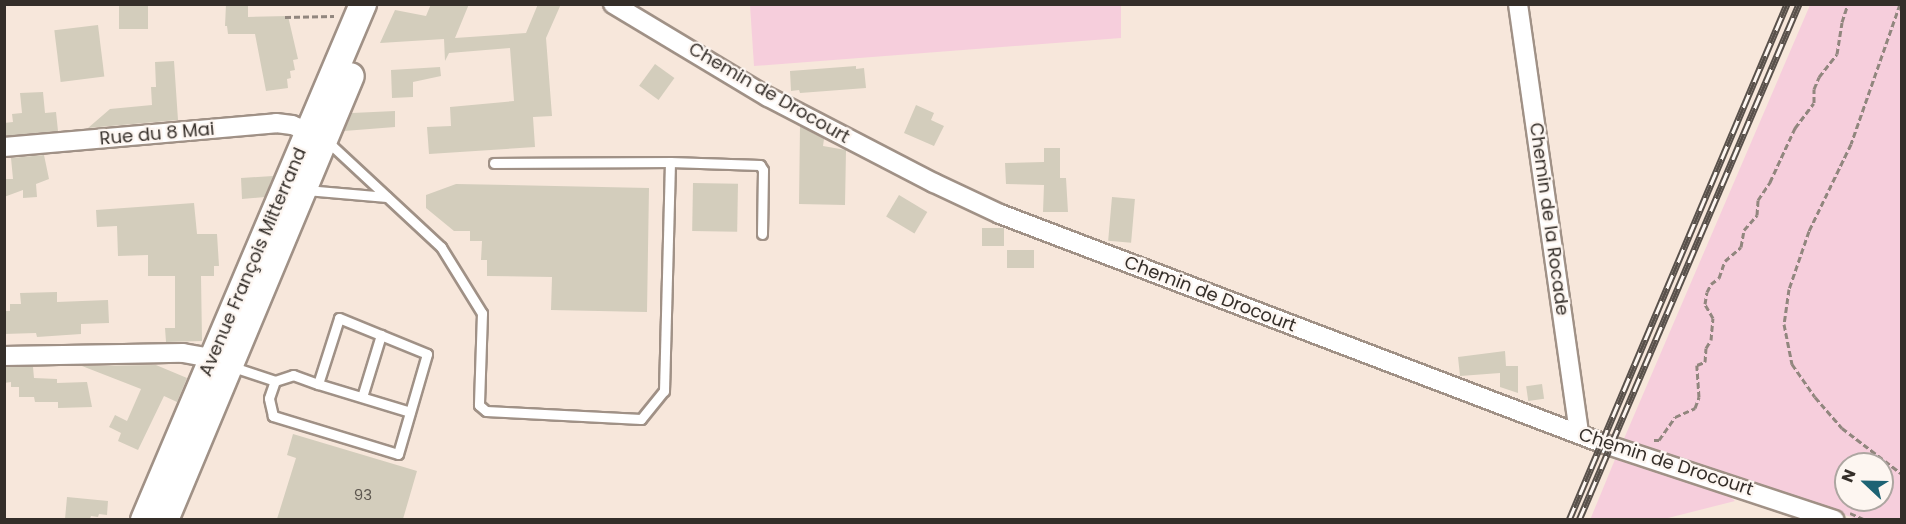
<!DOCTYPE html>
<html>
<head>
<meta charset="utf-8">
<style>
  body { margin:0 }
  #map { position:relative; width:1906px; height:524px; overflow:hidden; background:#f7e7db; font-family:Poppins,sans-serif }
  div>[style] { position:absolute }
  .green>* { inset:0; background:#f6cedc }
  .building>* { inset:0; background:#d3cdbc; transform-origin:0 0 }
  .path>* { height:3px; margin-top:-1.5px; transform-origin:0; background:repeating-linear-gradient(90deg,#91867e 0 6px,transparent 0 9px) }
  .roads { filter:drop-shadow(2px 0 #a09186) drop-shadow(-2px 0 #a09186) drop-shadow(0 2px #a09186) drop-shadow(0 -2px #a09186) }
  .service>* { height:9px; margin:-4.5px; padding:0 4.5px; transform-origin:4.5px; border-radius:4.5px; background:#fff }
  .minor>* { height:18px; margin:-9px; padding:0 9px; transform-origin:9px; border-radius:9px; background:#fff }
  .secondary>* { height:26px; margin:-13px; padding:0 13px; transform-origin:13px; border-radius:13px; background:#fff }
  .rail>* { height:7px; margin-top:-3.5px; transform-origin:0; background:repeating-linear-gradient(90deg,#fdf6f1 0 14px,#59514b 0 28px); box-sizing:border-box; border-block:2px solid #59514b }
  span { translate:-50% -50%; white-space:nowrap; text-align:center; line-height:1.15; -webkit-text-stroke:4.5px #fdf6f1; paint-order:stroke }
  .number-label { font-size:15px; color:#5c564e }
  .number-label span { -webkit-text-stroke-width:0 }
  .street-label { font-size:18px; color:#342e29 }
  .frame { position:absolute; inset:0; border:6px solid #342e29; pointer-events:none }
  .north { position:absolute; left:1834px; top:452px; width:60px; height:60px; box-sizing:border-box; background:#fdf6f1; border:2px solid #ada6a1; border-radius:50%; rotate:292deg; font-size:16px; font-weight:700; line-height:24px; text-align:center; color:#342e29 }
  .north::after { content:''; display:block; margin:auto; width:21px; height:27px; background:#1d6374; clip-path:polygon(50% 0,100% 100%,50% 72%,0 100%) }
</style>
</head>
<body>
<div id="map">
  <div class="green">
    <i style="clip-path:polygon(750px 5px,1121px 5px,1121px 38px,754px 66px)"></i>
    <i style="clip-path:polygon(evenodd,1810px 5px,1901px 5px,1901px 519px,1857px 519px,1623px 441px,1810px 5px,1846px 464px,1882px 464px,1882px 500px,1846px 500px,1846px 464px)"></i>
    <i style="clip-path:polygon(1616px 457px,1721px 490px,1735px 501px,1664px 519px,1590px 520px)"></i>
  </div>
  <div class="building">
    <i style="left:119px;top:4px;width:29px;height:25px"></i>
    <i style="clip-path:polygon(226px 4px,248px 4px,248px 17px,288px 16px,298px 59px,293px 60px,295px 70px,290px 71px,291px 78px,287px 79px,288px 88px,266px 91px,255px 34px,228px 34px,227px 26px,225px 26px)"></i>
    <i style="clip-path:polygon(431px 4px,469px 4px,455px 38px,526px 33px,538px 4px,561px 4px,546px 38px,552px 116px,533px 117px,535px 147px,429px 154px,427px 127px,451px 126px,450px 107px,514px 101px,510px 48px,449px 53px,445px 61px,444px 39px,380px 43px,395px 10px,426px 16px)"></i>
    <i style="left:98px;top:25px;width:52px;height:44px;rotate:83deg"></i>
    <i style="clip-path:polygon(174px 61px,178px 120px,88px 128px,110px 109px,152px 105px,151px 87px,156px 87px,155px 62px)"></i>
    <i style="left:655px;top:64px;width:24px;height:27px;rotate:36deg"></i>
    <i style="clip-path:polygon(856px 66px,856px 69px,864px 68px,866px 88px,800px 93px,799px 90px,791px 91px,790px 71px)"></i>
    <i style="clip-path:polygon(440px 67px,441px 76px,413px 82px,413px 97px,392px 98px,391px 70px)"></i>
    <i style="clip-path:polygon(43px 92px,45px 113px,56px 112px,58px 131px,4px 136px,4px 123px,13px 122px,12px 114px,22px 113px,20px 93px)"></i>
    <i style="clip-path:polygon(916px 105px,934px 113px,931px 120px,944px 126px,934px 146px,904px 133px)"></i>
    <i style="clip-path:polygon(395px 111px,395px 127px,344px 131px,352px 113px)"></i>
    <i style="clip-path:polygon(800px 126px,824px 139px,823px 146px,846px 150px,845px 205px,799px 204px)"></i>
    <i style="clip-path:polygon(1044px 148px,1060px 148px,1060px 178px,1066px 178px,1068px 212px,1043px 212px,1044px 185px,1006px 184px,1005px 163px,1044px 162px)"></i>
    <i style="clip-path:polygon(44px 155px,49px 179px,36px 184px,37px 197px,23px 198px,23px 190px,4px 197px,4px 179px,13px 179px,11px 158px)"></i>
    <i style="clip-path:polygon(273px 176px,265px 197px,242px 199px,241px 178px)"></i>
    <i style="left:693px;top:183px;width:45px;height:48px;rotate:1deg"></i>
    <i style="clip-path:polygon(456px 184px,649px 188px,647px 312px,551px 310px,552px 277px,487px 276px,487px 260px,481px 260px,482px 241px,470px 241px,470px 231px,454px 231px,426px 208px,426px 195px)"></i>
    <i style="left:899px;top:195px;width:33px;height:25px;rotate:31deg"></i>
    <i style="left:1112px;top:197px;width:23px;height:44px;rotate:5deg"></i>
    <i style="clip-path:polygon(194px 203px,197px 234px,217px 234px,219px 266px,214px 266px,214px 276px,201px 276px,202px 341px,166px 342px,165px 328px,175px 328px,175px 276px,148px 276px,148px 255px,118px 256px,117px 226px,97px 227px,96px 210px)"></i>
    <i style="left:982px;top:228px;width:22px;height:18px"></i>
    <i style="left:1007px;top:250px;width:27px;height:18px"></i>
    <i style="clip-path:polygon(57px 292px,57px 302px,108px 300px,109px 323px,81px 324px,81px 334px,37px 337px,36px 333px,4px 334px,4px 311px,10px 311px,10px 304px,21px 304px,20px 293px)"></i>
    <i style="clip-path:polygon(1505px 351px,1506px 366px,1518px 366px,1518px 393px,1500px 387px,1500px 373px,1460px 376px,1458px 357px)"></i>
    <i style="clip-path:polygon(156px 365px,187px 378px,177px 402px,164px 396px,138px 450px,118px 441px,121px 433px,109px 427px,115px 415px,127px 421px,141px 389px,82px 366px)"></i>
    <i style="clip-path:polygon(4px 367px,33px 367px,34px 378px,57px 379px,57px 383px,87px 382px,92px 407px,58px 408px,58px 402px,35px 402px,34px 397px,19px 397px,19px 387px,11px 387px,11px 382px,4px 383px)"></i>
    <i style="left:1542px;top:384px;width:15px;height:16px;rotate:82deg"></i>
    <i style="clip-path:polygon(293px 434px,417px 471px,403px 519px,277px 519px,296px 458px,287px 455px)"></i>
    <i style="clip-path:polygon(67px 497px,108px 501px,107px 515px,99px 514px,98px 517px,91px 516px,90px 519px,65px 519px)"></i>
  </div>
  <div class="path">
    <i style="left:1900px;top:4px;width:148px;rotate:109.3deg"></i>
    <i style="left:1851px;top:144px;width:97px;rotate:115.8deg"></i>
    <i style="left:1809px;top:231px;width:61px;rotate:109deg"></i>
    <i style="left:1789px;top:289px;width:35px;rotate:98deg"></i>
    <i style="left:1784px;top:324px;width:41px;rotate:78.7deg"></i>
    <i style="left:1792px;top:364px;width:40px;rotate:55.1deg"></i>
    <i style="left:1815px;top:397px;width:41px;rotate:48.9deg"></i>
    <i style="left:1842px;top:428px;width:76px;rotate:37.5deg"></i>
    <i style="left:285px;top:17px;width:49px;rotate:-1.2deg"></i>
    <i style="left:1654px;top:440px;width:5px"></i>
    <i style="left:1659px;top:440px;width:28px;rotate:-55deg"></i>
    <i style="left:1675px;top:417px;width:22px;rotate:-24deg"></i>
    <i style="left:1695px;top:408px;width:12px;rotate:-70deg"></i>
    <i style="left:1699px;top:397px;width:32px;rotate:-94deg"></i>
    <i style="left:1697px;top:365px;width:9px;rotate:-21deg"></i>
    <i style="left:1705px;top:362px;width:14px;rotate:-86deg"></i>
    <i style="left:1706px;top:348px;width:9px;rotate:-58deg"></i>
    <i style="left:1711px;top:340px;width:22px;rotate:-85deg"></i>
    <i style="left:1713px;top:318px;width:16px;rotate:-120deg"></i>
    <i style="left:1705px;top:304px;width:12px;rotate:-81deg"></i>
    <i style="left:1707px;top:292px;width:9px;rotate:-63deg"></i>
    <i style="left:1711px;top:284px;width:10px;rotate:-37deg"></i>
    <i style="left:1719px;top:278px;width:18px;rotate:-71deg"></i>
    <i style="left:1725px;top:261px;width:21px;rotate:-41deg"></i>
    <i style="left:1741px;top:247px;width:17px;rotate:-80deg"></i>
    <i style="left:1744px;top:230px;width:20px;rotate:-49deg"></i>
    <i style="left:1757px;top:215px;width:15px;rotate:-86deg"></i>
    <i style="left:1758px;top:200px;width:22px;rotate:-56deg"></i>
    <i style="left:1770px;top:182px;width:60px;rotate:-65.2deg"></i>
    <i style="left:1795px;top:128px;width:31px;rotate:-53deg"></i>
    <i style="left:1814px;top:103px;width:14px;rotate:-90deg"></i>
    <i style="left:1814px;top:89px;width:13px;rotate:-67deg"></i>
    <i style="left:1819px;top:77px;width:29px;rotate:-52deg"></i>
    <i style="left:1837px;top:54px;width:32px;rotate:-81deg"></i>
    <i style="left:1842px;top:22px;width:19px;rotate:-72deg"></i>
    <i style="left:1850px;top:513px;width:17px;rotate:24deg"></i>
  </div>
  <div class="roads">
    <div class="service">
      <i style="left:327px;top:141px;width:156px;rotate:42.9deg"></i>
      <i style="left:441px;top:247px;width:78px;rotate:58.2deg"></i>
      <i style="left:482px;top:313px;width:92px;rotate:91.9deg"></i>
      <i style="left:479px;top:405px;width:9px;rotate:41deg"></i>
      <i style="left:486px;top:411px;width:155px;rotate:3deg"></i>
      <i style="left:641px;top:419px;width:36px;rotate:-51deg"></i>
      <i style="left:664px;top:391px;width:229px;rotate:-88.5deg"></i>
      <i style="left:670px;top:162px;width:90px;rotate:1.9deg"></i>
      <i style="left:760px;top:165px;width:6px;rotate:59deg"></i>
      <i style="left:763px;top:170px;width:64px;rotate:90.9deg"></i>
      <i style="left:494px;top:163px;width:176px;rotate:-0.3deg"></i>
      <i style="left:306px;top:190px;width:81px;rotate:4.9deg"></i>
      <i style="left:230px;top:366px;width:47px;rotate:18.4deg"></i>
      <i style="left:275px;top:381px;width:19px;rotate:-18deg"></i>
      <i style="left:293px;top:375px;width:27px;rotate:20deg"></i>
      <i style="left:318px;top:384px;width:69px;rotate:-72.3deg"></i>
      <i style="left:339px;top:318px;width:95px;rotate:22.2deg"></i>
      <i style="left:427px;top:354px;width:104px;rotate:106.2deg"></i>
      <i style="left:398px;top:454px;width:131px;rotate:-163.1deg"></i>
      <i style="left:273px;top:416px;width:18px;rotate:-103deg"></i>
      <i style="left:269px;top:398px;width:18px;rotate:-71deg"></i>
      <i style="left:318px;top:384px;width:96px;rotate:16.9deg"></i>
      <i style="left:362px;top:397px;width:65px;rotate:-73deg"></i>
    </div>
    <div class="minor">
      <i style="left:613px;top:4px;width:181px;rotate:31deg"></i>
      <i style="left:768px;top:97px;width:187px;rotate:27.4deg"></i>
      <i style="left:934px;top:183px;width:73px;rotate:25.2deg"></i>
      <i style="left:1000px;top:214px;width:644px;rotate:20.83deg"></i>
      <i style="left:1602px;top:443px;width:245px;rotate:18.3deg"></i>
      <i style="left:1518px;top:4px;width:434px;rotate:81.9deg"></i>
      <i style="left:4px;top:147px;width:273px;rotate:-5deg"></i>
      <i style="left:276px;top:123px;width:16px;rotate:7deg"></i>
      <i style="left:292px;top:125px;width:27px;rotate:22deg"></i>
      <i style="left:4px;top:356px;width:179px;rotate:-1deg"></i>
      <i style="left:183px;top:353px;width:29px;rotate:10deg"></i>
      <i style="left:212px;top:358px;width:11px;rotate:22deg"></i>
    </div>
    <div class="secondary">
      <i style="left:144px;top:520px;width:561px;rotate:-67deg"></i>
      <i style="left:165px;top:520px;width:481px;rotate:-67.3deg"></i>
    </div>
  </div>
  <div class="rail">
    <i style="left:1569px;top:520px;width:560px;rotate:-67.1deg"></i>
    <i style="left:1579px;top:520px;width:561px;rotate:-66.91deg"></i>
  </div>
  <div class="number-label">
    <span style="left:363px;top:495px">93</span>
  </div>
  <div class="street-label">
    <span style="left:769px;top:93px;rotate:30deg">Chemin de Drocourt</span>
    <span style="left:157px;top:134px;rotate:-5deg">Rue du 8 Mai</span>
    <span style="left:1549px;top:219px;rotate:82deg">Chemin de la Rocade</span>
    <span style="left:253px;top:262px;rotate:-67deg">Avenue François Mitterrand</span>
    <span style="left:1210px;top:294px;rotate:21deg">Chemin de Drocourt</span>
    <span style="left:1666px;top:462px;rotate:18deg">Chemin de Drocourt</span>
  </div>
  <div class="frame"></div>
  <div class="north">N</div>
</div>
</body>
</html>
